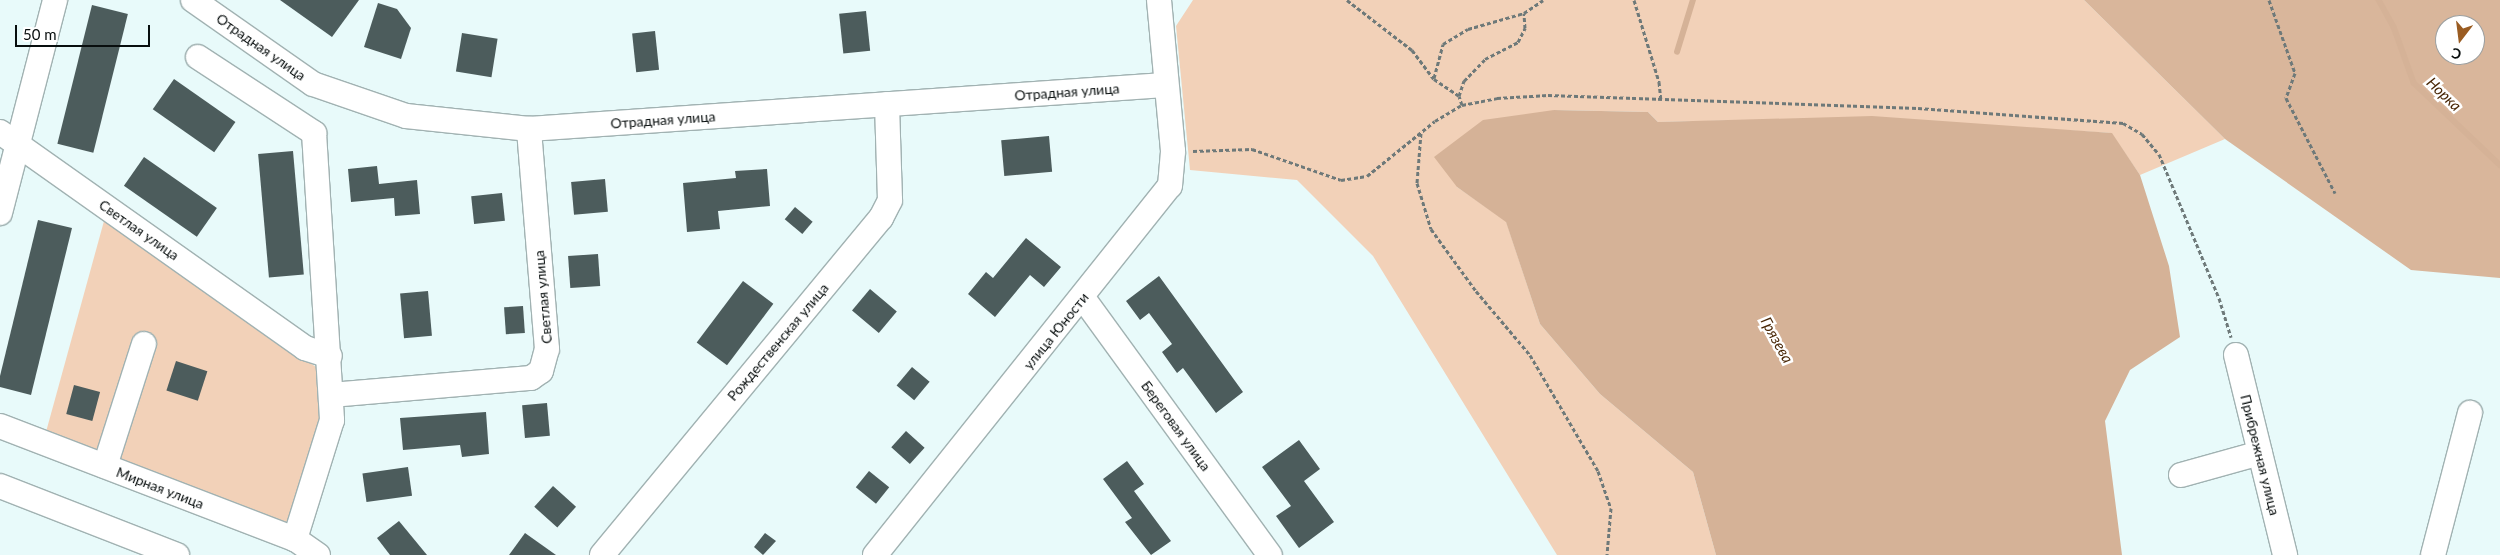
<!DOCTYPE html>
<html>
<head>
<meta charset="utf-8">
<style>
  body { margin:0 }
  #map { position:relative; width:2500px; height:555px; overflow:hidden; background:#e8fafa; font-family:Lato,sans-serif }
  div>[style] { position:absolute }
  .green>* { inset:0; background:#f2d1b8 }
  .forest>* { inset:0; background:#d9b69b }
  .water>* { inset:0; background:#d5b297 }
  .stream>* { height:5.5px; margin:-2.75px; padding:0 2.75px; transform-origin:2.75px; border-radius:2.75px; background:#d5b297 }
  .building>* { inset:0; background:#4c5c5c; transform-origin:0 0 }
  .path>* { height:3px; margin-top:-1.5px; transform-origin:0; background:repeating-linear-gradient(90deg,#6e7979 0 4px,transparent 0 6.5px) }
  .roads { filter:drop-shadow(1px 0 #a1b2b2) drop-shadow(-1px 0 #a1b2b2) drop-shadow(0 1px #a1b2b2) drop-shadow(0 -1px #a1b2b2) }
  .minor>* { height:24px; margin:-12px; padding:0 12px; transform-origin:12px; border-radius:12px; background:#fff }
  span { translate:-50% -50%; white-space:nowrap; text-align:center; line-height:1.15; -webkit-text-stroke:5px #fff; paint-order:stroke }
  .street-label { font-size:14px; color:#080e0e }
  .water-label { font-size:15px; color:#482605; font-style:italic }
  .north { position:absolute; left:2435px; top:15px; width:50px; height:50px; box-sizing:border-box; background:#fff; border:1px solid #9c9f9f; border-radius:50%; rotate:195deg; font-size:14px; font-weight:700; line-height:20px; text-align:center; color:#080e0e }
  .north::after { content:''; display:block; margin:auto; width:18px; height:22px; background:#9a5c22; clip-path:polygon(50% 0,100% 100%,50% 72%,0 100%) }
  .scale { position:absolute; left:15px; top:25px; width:135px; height:22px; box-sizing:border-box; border:2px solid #080e0e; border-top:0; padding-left:6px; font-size:15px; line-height:18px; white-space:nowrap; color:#080e0e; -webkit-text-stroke:4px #fff; paint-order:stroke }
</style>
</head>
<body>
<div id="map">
  <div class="green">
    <i style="clip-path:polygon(1193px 0,2084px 0,2225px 139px,2140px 175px,2111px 133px,1857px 118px,1658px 122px,1648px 112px,1554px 110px,1457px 187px,1506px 221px,1540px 324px,1600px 394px,1693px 472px,1716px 555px,1557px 555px,1373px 256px,1297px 180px,1190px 170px,1176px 26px)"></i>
    <i style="clip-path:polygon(104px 221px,316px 367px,321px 375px,323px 414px,293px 519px,283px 523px,46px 432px)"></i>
  </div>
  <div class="forest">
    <i style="clip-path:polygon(evenodd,2084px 0,2500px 0,2500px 278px,2411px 270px,2225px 139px,2084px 0,2445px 25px,2475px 25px,2475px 55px,2445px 55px,2445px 25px)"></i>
  </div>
  <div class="water">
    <i style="clip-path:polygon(1554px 110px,1648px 112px,1658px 122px,1872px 116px,2112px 133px,2140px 175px,2169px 266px,2180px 337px,2130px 370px,2105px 421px,2122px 555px,1716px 555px,1693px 472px,1600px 394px,1540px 324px,1506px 222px,1457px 187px,1434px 157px,1483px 120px)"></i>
  </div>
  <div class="stream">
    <i style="left:2379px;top:0;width:31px;rotate:61deg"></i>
    <i style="left:2394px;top:27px;width:59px;rotate:70.3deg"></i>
    <i style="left:2414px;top:83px;width:119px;rotate:43.6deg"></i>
    <i style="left:1677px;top:52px;width:54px;rotate:-72.9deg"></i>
  </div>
  <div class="building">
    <i style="clip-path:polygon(280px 0,359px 0,332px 37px)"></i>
    <i style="clip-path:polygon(378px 3px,397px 9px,411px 28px,401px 59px,364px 47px)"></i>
    <i style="left:92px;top:5px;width:37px;height:143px;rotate:14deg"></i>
    <i style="left:866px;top:11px;width:40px;height:27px;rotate:84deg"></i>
    <i style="left:655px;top:31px;width:39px;height:23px;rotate:84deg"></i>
    <i style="left:462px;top:33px;width:36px;height:39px;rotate:9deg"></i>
    <i style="left:174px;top:79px;width:75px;height:37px;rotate:35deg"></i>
    <i style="left:1049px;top:136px;width:36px;height:48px;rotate:85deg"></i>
    <i style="left:293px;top:151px;width:124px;height:35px;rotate:85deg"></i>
    <i style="left:144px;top:157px;width:89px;height:35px;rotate:35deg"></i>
    <i style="clip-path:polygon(377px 166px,379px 184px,417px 180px,420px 214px,395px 216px,394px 198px,351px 202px,348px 169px)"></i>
    <i style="clip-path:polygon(767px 169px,770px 206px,718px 211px,720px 229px,687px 232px,683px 183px,736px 178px,735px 171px)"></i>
    <i style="left:605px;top:179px;width:33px;height:34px;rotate:85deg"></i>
    <i style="left:502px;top:193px;width:28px;height:31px;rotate:84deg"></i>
    <i style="left:795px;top:207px;width:23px;height:16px;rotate:40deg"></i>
    <i style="clip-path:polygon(38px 220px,72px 228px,31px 395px,0 387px,0 376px)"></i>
    <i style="clip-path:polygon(1026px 238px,1061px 267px,1044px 287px,1030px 275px,995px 317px,968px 294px,986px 272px,993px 278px)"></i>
    <i style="left:598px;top:254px;width:32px;height:30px;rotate:86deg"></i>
    <i style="clip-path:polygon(1159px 276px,1243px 392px,1216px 413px,1183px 368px,1177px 373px,1162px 352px,1172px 344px,1149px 313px,1140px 320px,1126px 301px)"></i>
    <i style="left:743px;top:281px;width:38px;height:77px;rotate:37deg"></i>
    <i style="left:870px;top:289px;width:35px;height:28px;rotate:40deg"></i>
    <i style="left:428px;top:291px;width:45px;height:28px;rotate:85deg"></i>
    <i style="left:523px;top:306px;width:27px;height:19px;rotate:86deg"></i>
    <i style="left:176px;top:361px;width:33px;height:31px;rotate:18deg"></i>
    <i style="left:912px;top:367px;width:23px;height:24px;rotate:40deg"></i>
    <i style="left:74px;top:385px;width:27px;height:30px;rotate:15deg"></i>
    <i style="left:547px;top:403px;width:33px;height:25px;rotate:85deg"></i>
    <i style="clip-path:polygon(486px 412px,489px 454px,462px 457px,460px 445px,403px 450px,400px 418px)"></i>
    <i style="left:906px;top:431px;width:25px;height:22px;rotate:42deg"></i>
    <i style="clip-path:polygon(1299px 440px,1320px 469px,1304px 481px,1334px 522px,1299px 548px,1276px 516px,1291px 506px,1262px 467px)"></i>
    <i style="clip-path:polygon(1127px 461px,1144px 484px,1134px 491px,1171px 541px,1151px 555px,1125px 522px,1132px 518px,1103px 479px)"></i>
    <i style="left:408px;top:467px;width:29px;height:46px;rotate:82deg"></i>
    <i style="left:869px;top:471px;width:26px;height:21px;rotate:39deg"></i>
    <i style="left:553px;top:486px;width:31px;height:28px;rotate:42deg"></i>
    <i style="clip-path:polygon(399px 521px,427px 555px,390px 555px,377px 538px)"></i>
    <i style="clip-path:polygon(525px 533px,556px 555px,509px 555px)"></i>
    <i style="clip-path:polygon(765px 533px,776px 541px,763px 555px,754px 547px)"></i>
  </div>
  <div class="path">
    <i style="left:1347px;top:0;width:82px;rotate:37.6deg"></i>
    <i style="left:1412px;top:50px;width:36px;rotate:53deg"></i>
    <i style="left:1434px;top:79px;width:30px;rotate:34deg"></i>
    <i style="left:1634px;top:0;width:86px;rotate:73deg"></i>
    <i style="left:1659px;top:82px;width:18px;rotate:84deg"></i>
    <i style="left:2269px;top:0;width:77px;rotate:70.4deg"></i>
    <i style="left:2295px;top:73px;width:27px;rotate:110deg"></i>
    <i style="left:2286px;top:98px;width:107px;rotate:62.7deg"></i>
    <i style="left:1434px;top:78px;width:35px;rotate:-75deg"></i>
    <i style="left:1443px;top:44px;width:29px;rotate:-31deg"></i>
    <i style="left:1468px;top:29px;width:58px;rotate:-15.9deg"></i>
    <i style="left:1462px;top:105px;width:36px;rotate:-11deg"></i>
    <i style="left:1497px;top:98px;width:51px;rotate:-3.4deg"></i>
    <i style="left:1548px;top:95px;width:370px;rotate:2deg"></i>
    <i style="left:1918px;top:108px;width:206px;rotate:4.2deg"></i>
    <i style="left:2123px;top:123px;width:22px;rotate:30deg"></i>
    <i style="left:2142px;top:134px;width:26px;rotate:50deg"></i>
    <i style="left:2159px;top:154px;width:156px;rotate:67.4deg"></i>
    <i style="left:2219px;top:298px;width:41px;rotate:72.9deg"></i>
    <i style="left:1421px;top:133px;width:50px;rotate:94.6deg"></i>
    <i style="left:1417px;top:183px;width:48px;rotate:73.1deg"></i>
    <i style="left:1431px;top:229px;width:77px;rotate:54deg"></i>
    <i style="left:1476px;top:291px;width:84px;rotate:49.8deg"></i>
    <i style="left:1530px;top:355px;width:134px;rotate:59.6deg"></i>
    <i style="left:1598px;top:471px;width:39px;rotate:71deg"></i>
    <i style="left:1611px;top:508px;width:47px;rotate:94.9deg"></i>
    <i style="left:1193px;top:151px;width:59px;rotate:-1.9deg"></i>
    <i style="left:1252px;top:149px;width:94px;rotate:19.2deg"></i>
    <i style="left:1341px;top:180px;width:26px;rotate:-9deg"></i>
    <i style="left:1367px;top:176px;width:87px;rotate:-39deg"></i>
    <i style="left:1435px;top:121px;width:31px;rotate:-31deg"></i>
    <i style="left:1462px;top:105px;width:9px;rotate:-108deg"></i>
    <i style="left:1459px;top:96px;width:16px;rotate:-72deg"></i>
    <i style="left:1464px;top:81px;width:30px;rotate:-46deg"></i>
    <i style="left:1485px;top:59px;width:37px;rotate:-27deg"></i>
    <i style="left:1518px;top:42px;width:16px;rotate:-63deg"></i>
    <i style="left:1525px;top:28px;width:15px;rotate:-94deg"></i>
    <i style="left:1524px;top:13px;width:23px;rotate:-34deg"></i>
  </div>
  <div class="roads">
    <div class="minor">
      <i style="left:193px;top:0;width:146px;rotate:35deg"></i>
      <i style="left:313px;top:84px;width:98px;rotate:19deg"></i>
      <i style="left:406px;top:116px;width:124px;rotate:6deg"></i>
      <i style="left:529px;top:129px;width:637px;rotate:-3.96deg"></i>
      <i style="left:198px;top:57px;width:139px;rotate:33.2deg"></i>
      <i style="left:314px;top:133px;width:288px;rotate:86.4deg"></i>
      <i style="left:332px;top:420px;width:125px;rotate:107.3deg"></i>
      <i style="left:0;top:132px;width:374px;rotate:35.3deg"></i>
      <i style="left:305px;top:348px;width:26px;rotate:18deg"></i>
      <i style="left:0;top:213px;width:220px;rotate:-75.5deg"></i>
      <i style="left:1083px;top:298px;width:318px;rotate:54deg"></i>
      <i style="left:2236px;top:355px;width:206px;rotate:76.2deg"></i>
      <i style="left:331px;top:395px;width:201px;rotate:-4.9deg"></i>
      <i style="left:531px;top:378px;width:12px;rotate:-35deg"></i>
      <i style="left:541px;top:371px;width:23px;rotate:-75deg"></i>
      <i style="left:547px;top:349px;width:221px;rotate:-94.7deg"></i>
      <i style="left:0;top:426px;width:316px;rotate:21deg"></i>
      <i style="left:295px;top:539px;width:28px;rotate:35deg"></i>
      <i style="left:105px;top:466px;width:128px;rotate:-72.3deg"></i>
      <i style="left:2181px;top:475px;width:82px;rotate:-15.6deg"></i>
      <i style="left:0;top:486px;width:190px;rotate:21.3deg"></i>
      <i style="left:602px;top:555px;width:438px;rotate:-50.4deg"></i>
      <i style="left:881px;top:218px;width:20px;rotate:-63deg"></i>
      <i style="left:890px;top:200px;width:96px;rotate:-91.8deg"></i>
      <i style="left:875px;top:555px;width:472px;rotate:-51.4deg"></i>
      <i style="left:1170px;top:186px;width:35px;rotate:-85deg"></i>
      <i style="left:1173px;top:151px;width:152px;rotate:-95.3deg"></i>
      <i style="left:2433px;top:555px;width:147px;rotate:-75.4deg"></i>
    </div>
  </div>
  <div class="street-label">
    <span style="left:261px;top:47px;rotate:35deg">Отрадная улица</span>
    <span style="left:1067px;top:92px;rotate:-4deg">Отрадная улица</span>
    <span style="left:663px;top:120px;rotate:-4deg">Отрадная улица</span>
    <span style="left:139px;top:230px;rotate:35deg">Светлая улица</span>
    <span style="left:543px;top:297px;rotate:-95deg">Светлая улица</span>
    <span style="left:1056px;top:331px;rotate:-51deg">улица Юности</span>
    <span style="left:778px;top:342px;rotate:-50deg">Рождественская улица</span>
    <span style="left:1176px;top:426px;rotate:54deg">Береговая улица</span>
    <span style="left:2260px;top:455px;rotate:76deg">Прибрежная улица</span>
    <span style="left:160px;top:488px;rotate:21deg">Мирная улица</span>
  </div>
  <div class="water-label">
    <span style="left:2444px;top:94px;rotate:44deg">Норка</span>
    <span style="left:1777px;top:340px;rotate:61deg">Грязева</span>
  </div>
  <div class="north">С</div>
  <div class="scale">50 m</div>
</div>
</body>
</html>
